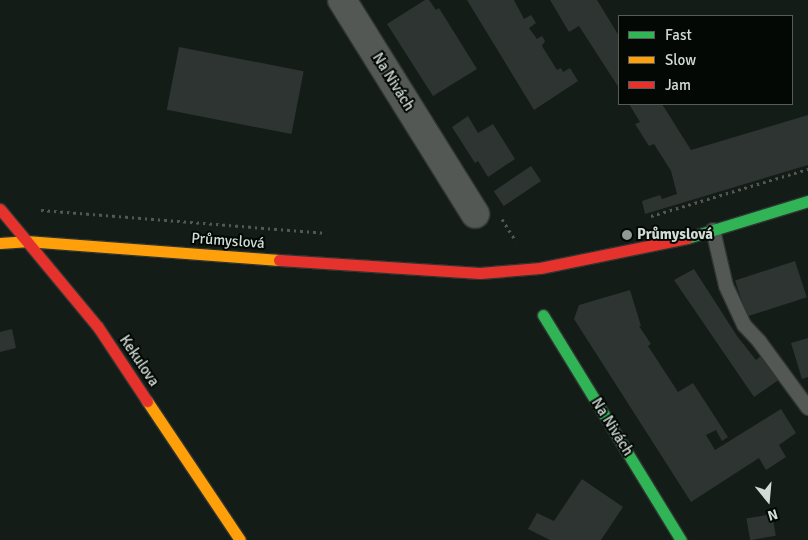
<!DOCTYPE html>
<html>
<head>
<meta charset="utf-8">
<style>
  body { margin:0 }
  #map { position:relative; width:808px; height:540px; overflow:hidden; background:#141c18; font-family:Signika,sans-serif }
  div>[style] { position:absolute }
  .building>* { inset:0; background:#2d3431; transform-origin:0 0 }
  .path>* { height:3px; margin-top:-1.5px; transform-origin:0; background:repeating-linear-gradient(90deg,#535855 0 2.5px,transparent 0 6.5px) }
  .roads { filter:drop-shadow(1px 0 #2f3531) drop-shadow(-1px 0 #2f3531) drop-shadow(0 1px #2f3531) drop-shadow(0 -1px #2f3531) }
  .lane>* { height:14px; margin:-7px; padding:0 7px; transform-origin:7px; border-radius:7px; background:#535855 }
  .street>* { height:28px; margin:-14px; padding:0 14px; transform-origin:14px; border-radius:14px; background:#535855 }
  .fast>* { height:11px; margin:-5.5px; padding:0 5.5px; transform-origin:5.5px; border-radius:5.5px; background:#30b455 }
  .slow>* { height:11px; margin:-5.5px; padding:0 5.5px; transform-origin:5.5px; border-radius:5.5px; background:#ff9f0a }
  .jam>* { height:11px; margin:-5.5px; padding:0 5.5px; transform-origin:5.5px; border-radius:5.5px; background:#e5322d }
  .dots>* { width:14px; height:14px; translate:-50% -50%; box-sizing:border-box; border:2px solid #030805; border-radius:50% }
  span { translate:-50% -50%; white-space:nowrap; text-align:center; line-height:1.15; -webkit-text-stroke:4px #030805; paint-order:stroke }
  .street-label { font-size:15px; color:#d2dcd6 }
  .poi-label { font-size:15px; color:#d2dcd6; font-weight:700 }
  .left { translate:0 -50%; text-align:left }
  .legend { position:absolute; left:618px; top:15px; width:175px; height:90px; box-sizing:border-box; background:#030805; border:1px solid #565d59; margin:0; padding:6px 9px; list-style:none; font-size:15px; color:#d2dcd6 }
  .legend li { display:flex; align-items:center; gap:10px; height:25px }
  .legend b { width:25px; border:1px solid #565d59 }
  .north { position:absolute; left:743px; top:475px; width:50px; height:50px; -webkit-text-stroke:4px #030805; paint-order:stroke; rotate:163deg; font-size:14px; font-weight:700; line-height:20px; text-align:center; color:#d2dcd6 }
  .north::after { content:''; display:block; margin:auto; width:18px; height:22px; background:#d2dcd6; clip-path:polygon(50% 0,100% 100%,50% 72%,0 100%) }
</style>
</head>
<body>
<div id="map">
  <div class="building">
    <i style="clip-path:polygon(425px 0,429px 0,436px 10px,439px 8px,477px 69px,433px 96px,387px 24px)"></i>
    <i style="clip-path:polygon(467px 0,514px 0,524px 19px,531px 15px,536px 23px,529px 28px,537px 39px,542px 36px,545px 41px,542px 46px,557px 70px,561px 68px,563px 72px,570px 68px,578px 81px,534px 110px)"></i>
    <i style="clip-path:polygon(550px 0,597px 0,619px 36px,619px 88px,579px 26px,569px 32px)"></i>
    <i style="left:179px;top:47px;width:127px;height:64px;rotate:11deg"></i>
    <i style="clip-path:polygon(629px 104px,662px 104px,691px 150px,808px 115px,808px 165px,645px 214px,642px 201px,660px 195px,662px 199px,677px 194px,671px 171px,654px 144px,649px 146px,635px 124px,640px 122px)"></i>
    <i style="clip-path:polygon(468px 116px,478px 133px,493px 124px,515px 159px,488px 177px,478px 161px,475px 163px,452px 127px)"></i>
    <i style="left:531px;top:166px;width:18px;height:45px;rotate:56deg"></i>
    <i style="left:795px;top:261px;width:38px;height:63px;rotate:72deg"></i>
    <i style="clip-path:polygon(694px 269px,737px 336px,756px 360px,762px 355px,780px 379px,754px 397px,674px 280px)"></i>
    <i style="clip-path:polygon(630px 290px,641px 326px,639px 326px,651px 344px,648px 346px,678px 392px,693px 383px,728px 437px,722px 441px,716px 430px,706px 435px,715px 450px,781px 409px,796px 433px,779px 445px,786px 457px,766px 470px,759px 458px,691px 502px,574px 319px,579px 305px)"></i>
    <i style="clip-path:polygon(12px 329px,16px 348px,0 352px,0 332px)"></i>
    <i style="clip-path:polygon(808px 338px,808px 377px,802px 379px,791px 343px)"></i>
    <i style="clip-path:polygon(582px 479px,623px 507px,601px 540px,550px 540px,528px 529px,537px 513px,554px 521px)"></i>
    <i style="left:772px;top:514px;width:22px;height:26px;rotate:80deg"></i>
  </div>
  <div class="path">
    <i style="left:41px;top:210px;width:284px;rotate:4.6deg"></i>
    <i style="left:651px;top:216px;width:164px;rotate:-16.7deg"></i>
    <i style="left:502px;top:219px;width:26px;rotate:58deg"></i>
  </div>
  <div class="roads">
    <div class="lane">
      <i style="left:713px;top:230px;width:57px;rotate:76.9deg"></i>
      <i style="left:726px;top:286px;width:43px;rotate:65.2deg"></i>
      <i style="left:744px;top:325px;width:22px;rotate:47deg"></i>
      <i style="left:759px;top:341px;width:83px;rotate:53.8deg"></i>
    </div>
    <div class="street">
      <i style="left:342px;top:0;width:252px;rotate:58.1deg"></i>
    </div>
    <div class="fast">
      <i style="left:687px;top:238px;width:127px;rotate:-17deg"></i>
      <i style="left:543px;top:315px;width:264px;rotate:58.5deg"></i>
    </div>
    <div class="slow">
      <i style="left:0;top:243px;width:26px;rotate:-4deg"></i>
      <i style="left:26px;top:241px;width:254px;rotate:4.3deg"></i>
      <i style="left:147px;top:401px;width:167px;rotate:56.2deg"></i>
    </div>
    <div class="jam">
      <i style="left:0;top:209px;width:153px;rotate:50.3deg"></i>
      <i style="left:98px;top:327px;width:89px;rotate:56.5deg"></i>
      <i style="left:279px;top:260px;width:201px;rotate:3.7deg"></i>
      <i style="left:480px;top:273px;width:60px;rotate:-4.8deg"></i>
      <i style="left:540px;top:268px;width:150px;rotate:-11.5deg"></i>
    </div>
  </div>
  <div class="dots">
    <i style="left:627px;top:235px;background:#909994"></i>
  </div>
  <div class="street-label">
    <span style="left:393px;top:82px;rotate:58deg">Na Nivách</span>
    <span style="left:228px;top:241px;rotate:4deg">Průmyslová</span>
    <span style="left:139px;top:361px;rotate:56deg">Kekulova</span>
    <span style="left:612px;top:427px;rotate:58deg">Na Nivách</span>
  </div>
  <div class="poi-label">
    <span class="left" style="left:637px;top:235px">Průmyslová</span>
  </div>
  <ul class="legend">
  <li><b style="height:6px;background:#30b455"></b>Fast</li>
  <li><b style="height:6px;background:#ff9f0a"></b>Slow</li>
  <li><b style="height:6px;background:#e5322d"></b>Jam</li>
  </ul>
  <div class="north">N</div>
</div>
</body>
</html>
